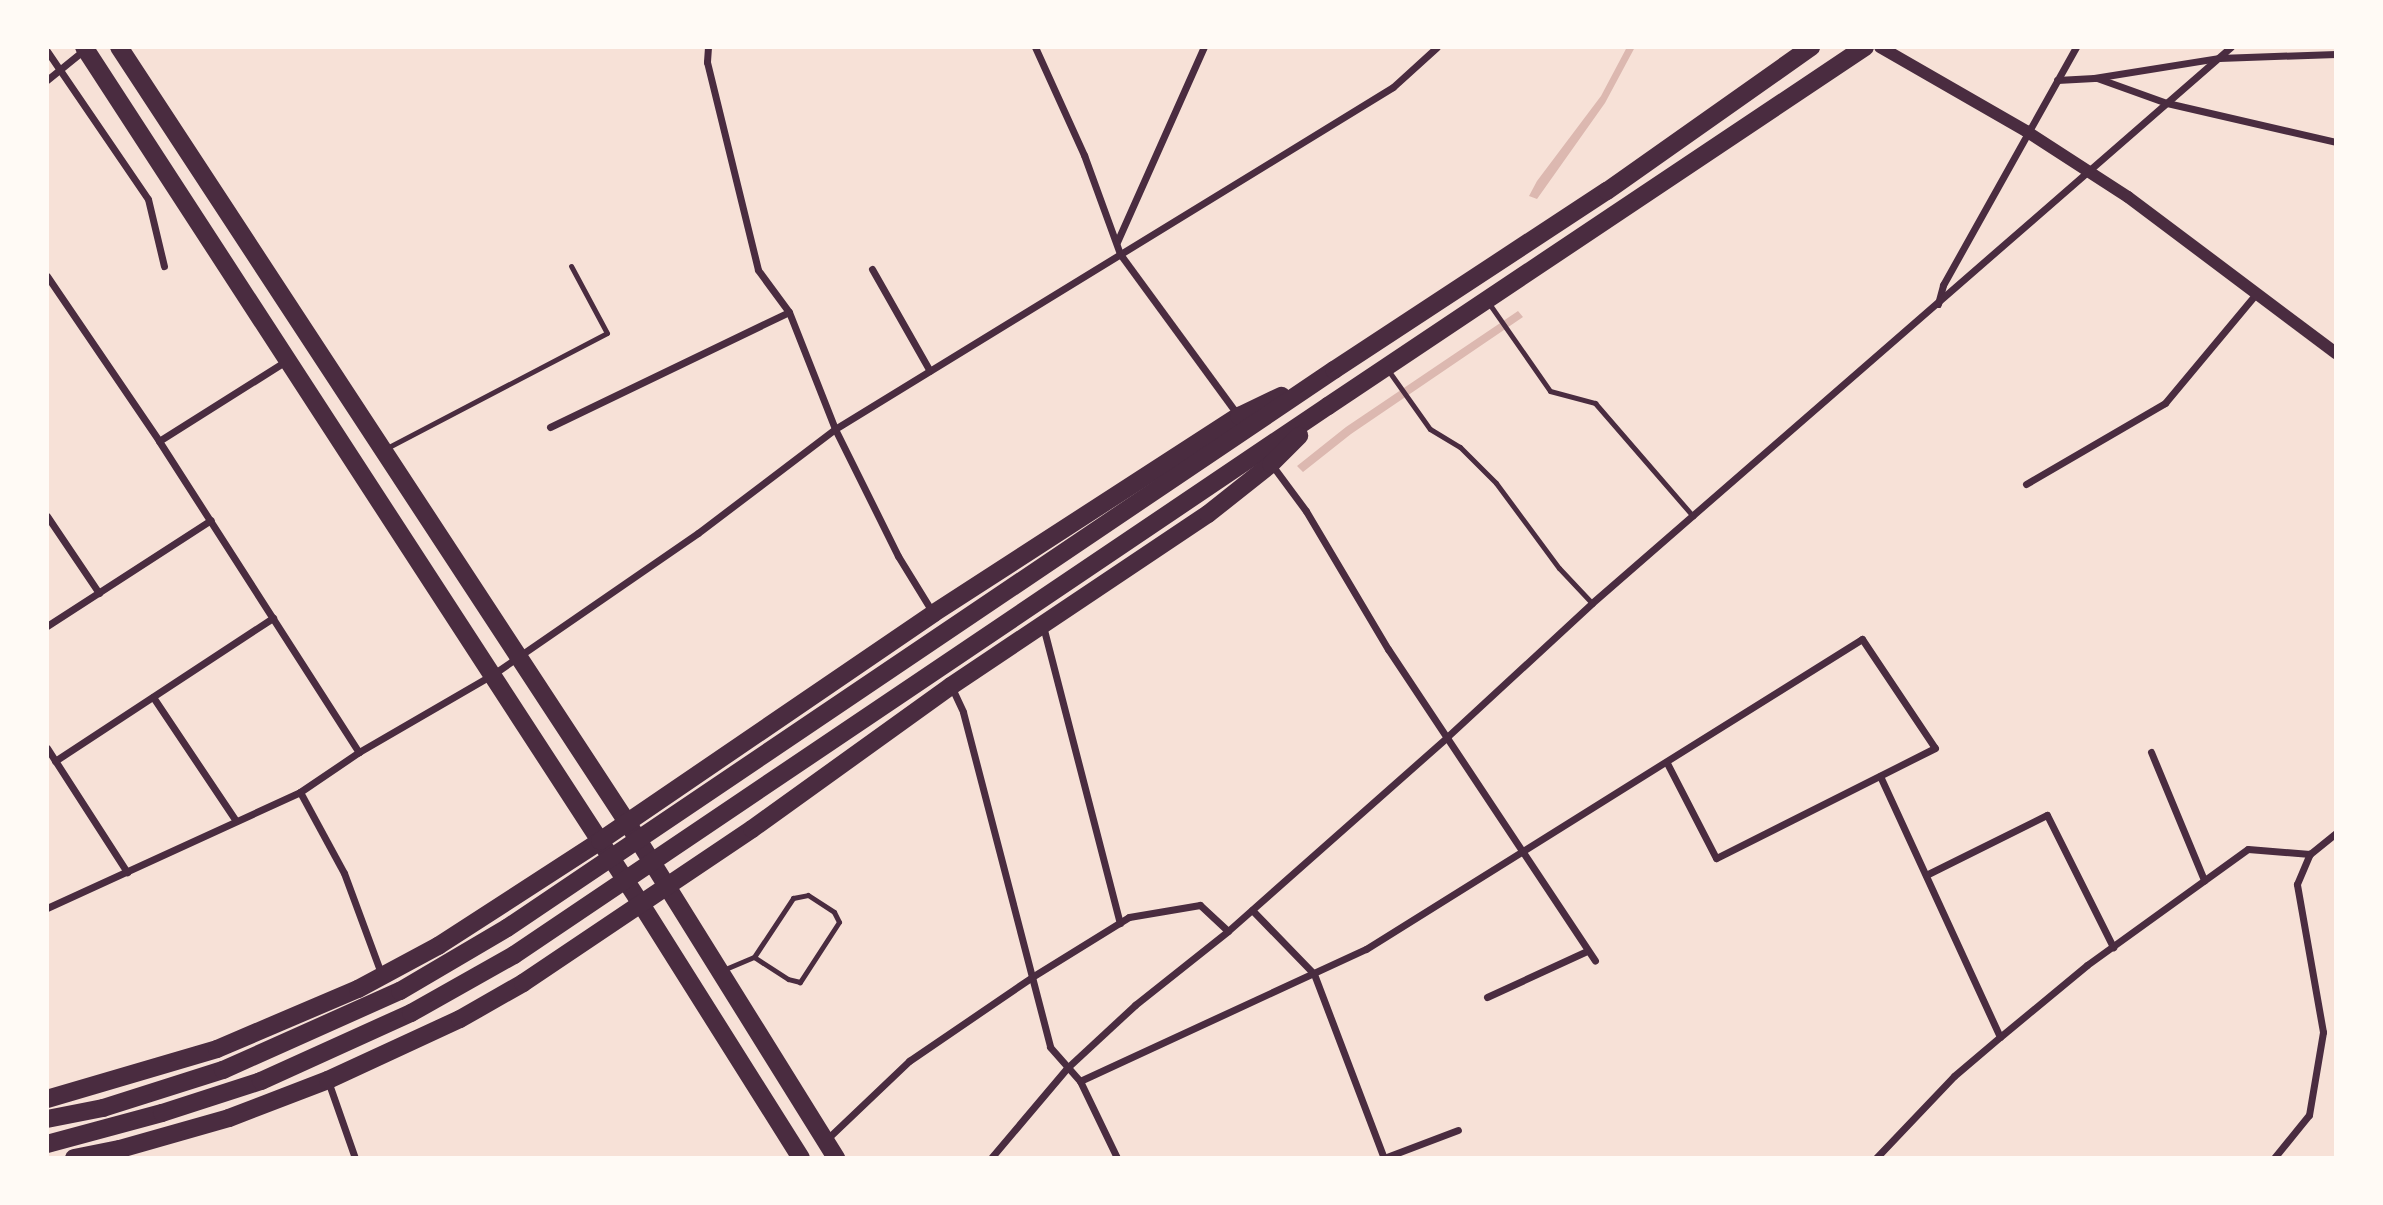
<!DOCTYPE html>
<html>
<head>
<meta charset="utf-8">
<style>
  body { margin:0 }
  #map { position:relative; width:2383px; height:1205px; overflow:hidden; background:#f7e1d7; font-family:Georgia,serif }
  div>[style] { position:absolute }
  .water>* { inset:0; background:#dcb8b0 }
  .service>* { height:5px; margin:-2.5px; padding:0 2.5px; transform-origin:2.5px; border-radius:2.5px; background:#4a2c40 }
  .minor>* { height:7px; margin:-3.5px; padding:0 3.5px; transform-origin:3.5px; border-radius:3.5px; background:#4a2c40 }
  .tertiary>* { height:12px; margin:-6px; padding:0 6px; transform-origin:6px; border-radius:6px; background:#4a2c40 }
  .primary>* { height:18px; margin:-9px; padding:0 9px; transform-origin:9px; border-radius:9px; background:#4a2c40 }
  span { translate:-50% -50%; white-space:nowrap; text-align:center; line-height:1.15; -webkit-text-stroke:7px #fffaf5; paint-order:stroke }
  .frame { position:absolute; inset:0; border:49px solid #fffaf5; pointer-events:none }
</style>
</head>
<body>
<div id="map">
  <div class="water">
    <i style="clip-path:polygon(1627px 47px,1635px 47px,1605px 103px,1537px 199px,1529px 196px,1537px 181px,1601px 96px)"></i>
    <i style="clip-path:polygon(1518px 311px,1523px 317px,1351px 434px,1303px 472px,1297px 466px,1346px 427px)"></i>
  </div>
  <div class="service">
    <i style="left:1488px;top:302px;width:108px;rotate:55.1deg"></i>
    <i style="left:1550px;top:391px;width:47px;rotate:14.9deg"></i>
    <i style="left:1595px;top:403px;width:150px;rotate:49.1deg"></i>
    <i style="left:1388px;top:370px;width:72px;rotate:54.6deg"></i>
    <i style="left:1430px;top:429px;width:35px;rotate:31deg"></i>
    <i style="left:1460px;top:447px;width:51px;rotate:45deg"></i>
    <i style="left:1496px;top:483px;width:106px;rotate:53.5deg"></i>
    <i style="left:1559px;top:568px;width:48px;rotate:46.7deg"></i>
    <i style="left:385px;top:449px;width:250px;rotate:-27.6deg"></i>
    <i style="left:607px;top:333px;width:76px;rotate:-118.2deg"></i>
    <i style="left:723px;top:970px;width:34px;rotate:-23deg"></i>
    <i style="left:754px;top:957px;width:71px;rotate:-56.5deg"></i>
    <i style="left:793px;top:898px;width:15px;rotate:-11deg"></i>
    <i style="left:808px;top:895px;width:31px;rotate:33deg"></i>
    <i style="left:834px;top:912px;width:11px;rotate:63deg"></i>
    <i style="left:839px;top:922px;width:72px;rotate:123deg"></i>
    <i style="left:800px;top:982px;width:12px;rotate:-166deg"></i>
    <i style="left:788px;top:979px;width:40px;rotate:-147.1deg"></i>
  </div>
  <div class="minor">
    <i style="left:708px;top:47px;width:15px;rotate:94deg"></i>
    <i style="left:707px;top:62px;width:214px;rotate:76.2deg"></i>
    <i style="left:758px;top:270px;width:52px;rotate:53.6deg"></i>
    <i style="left:789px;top:312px;width:126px;rotate:68.5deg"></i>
    <i style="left:835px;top:429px;width:142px;rotate:63.6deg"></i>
    <i style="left:898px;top:556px;width:67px;rotate:58.4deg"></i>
    <i style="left:1035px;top:47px;width:119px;rotate:65.6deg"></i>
    <i style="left:1084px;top:155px;width:105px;rotate:70deg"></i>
    <i style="left:1120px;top:254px;width:200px;rotate:53.8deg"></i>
    <i style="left:47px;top:51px;width:179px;rotate:55.7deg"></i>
    <i style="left:148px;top:199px;width:69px;rotate:76.6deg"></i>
    <i style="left:2097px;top:78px;width:74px;rotate:19.7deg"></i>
    <i style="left:2167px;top:103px;width:173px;rotate:13deg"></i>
    <i style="left:47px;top:80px;width:48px;rotate:-39deg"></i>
    <i style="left:2057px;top:80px;width:37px;rotate:-3deg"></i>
    <i style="left:2094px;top:78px;width:127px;rotate:-9.1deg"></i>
    <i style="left:2219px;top:58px;width:117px;rotate:-2deg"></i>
    <i style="left:1117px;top:242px;width:214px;rotate:-66deg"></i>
    <i style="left:872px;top:269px;width:117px;rotate:60.4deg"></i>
    <i style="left:47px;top:276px;width:199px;rotate:55.8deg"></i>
    <i style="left:159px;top:441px;width:370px;rotate:57.3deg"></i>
    <i style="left:1938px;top:304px;width:20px;rotate:-75deg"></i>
    <i style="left:1943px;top:285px;width:273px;rotate:-60.8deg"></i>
    <i style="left:550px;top:427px;width:265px;rotate:-25.7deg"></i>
    <i style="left:159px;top:441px;width:150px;rotate:-32.2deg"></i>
    <i style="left:1272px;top:465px;width:57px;rotate:53.5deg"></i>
    <i style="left:1306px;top:511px;width:161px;rotate:59.3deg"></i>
    <i style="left:1388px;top:649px;width:374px;rotate:56.4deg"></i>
    <i style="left:2026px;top:484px;width:161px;rotate:-30.2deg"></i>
    <i style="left:2165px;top:403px;width:141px;rotate:-50.2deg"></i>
    <i style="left:47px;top:516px;width:93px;rotate:56deg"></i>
    <i style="left:47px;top:626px;width:195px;rotate:-32.9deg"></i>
    <i style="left:1043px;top:626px;width:307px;rotate:75.5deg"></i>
    <i style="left:952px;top:688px;width:26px;rotate:65deg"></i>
    <i style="left:963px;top:712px;width:346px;rotate:75.4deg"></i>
    <i style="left:1050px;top:1047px;width:45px;rotate:48.6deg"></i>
    <i style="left:1080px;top:1081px;width:85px;rotate:64.3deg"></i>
    <i style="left:153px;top:697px;width:149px;rotate:56.2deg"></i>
    <i style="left:47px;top:748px;width:148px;rotate:57.2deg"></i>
    <i style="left:2151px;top:752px;width:139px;rotate:67.5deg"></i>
    <i style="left:55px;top:761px;width:261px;rotate:-33.3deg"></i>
    <i style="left:1880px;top:776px;width:287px;rotate:65.3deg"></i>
    <i style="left:300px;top:792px;width:92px;rotate:61.5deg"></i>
    <i style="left:344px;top:873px;width:110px;rotate:69.7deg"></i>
    <i style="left:1926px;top:875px;width:135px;rotate:-26.4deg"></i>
    <i style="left:2047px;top:815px;width:148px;rotate:63.4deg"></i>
    <i style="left:47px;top:908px;width:278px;rotate:-24.6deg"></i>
    <i style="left:300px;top:792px;width:71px;rotate:-34.1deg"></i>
    <i style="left:359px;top:752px;width:154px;rotate:-30.1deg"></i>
    <i style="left:492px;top:675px;width:250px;rotate:-34.6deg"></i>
    <i style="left:698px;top:533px;width:172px;rotate:-37.2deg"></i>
    <i style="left:835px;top:429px;width:654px;rotate:-31.5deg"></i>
    <i style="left:1393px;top:87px;width:59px;rotate:-42.3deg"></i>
    <i style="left:1252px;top:910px;width:89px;rotate:45.9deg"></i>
    <i style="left:1314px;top:974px;width:197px;rotate:69.2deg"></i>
    <i style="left:1384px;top:1158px;width:79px;rotate:-20.7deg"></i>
    <i style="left:1487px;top:997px;width:110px;rotate:-24.7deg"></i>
    <i style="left:328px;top:1081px;width:82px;rotate:70.7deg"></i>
    <i style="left:1080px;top:1081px;width:315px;rotate:-24.8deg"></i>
    <i style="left:1366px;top:949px;width:585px;rotate:-32.01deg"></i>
    <i style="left:1862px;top:639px;width:131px;rotate:56.2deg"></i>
    <i style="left:1935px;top:748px;width:245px;rotate:153.3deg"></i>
    <i style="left:1716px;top:858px;width:107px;rotate:-117.3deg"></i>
    <i style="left:826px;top:1140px;width:115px;rotate:-43.6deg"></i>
    <i style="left:909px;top:1061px;width:149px;rotate:-34.3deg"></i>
    <i style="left:1032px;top:977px;width:114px;rotate:-31.7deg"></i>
    <i style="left:1129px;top:917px;width:72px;rotate:-9.6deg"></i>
    <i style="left:1200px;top:905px;width:38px;rotate:43deg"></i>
    <i style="left:991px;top:1158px;width:118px;rotate:-49.8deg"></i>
    <i style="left:1067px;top:1068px;width:93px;rotate:-42.8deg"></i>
    <i style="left:1135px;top:1005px;width:119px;rotate:-38.5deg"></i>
    <i style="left:1228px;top:931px;width:293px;rotate:-41.5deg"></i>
    <i style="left:1447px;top:737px;width:197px;rotate:-42.7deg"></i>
    <i style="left:1592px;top:603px;width:847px;rotate:-41.03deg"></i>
    <i style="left:1876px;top:1158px;width:113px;rotate:-46.4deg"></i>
    <i style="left:1954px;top:1076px;width:60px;rotate:-40.3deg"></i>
    <i style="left:2000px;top:1037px;width:113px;rotate:-39.6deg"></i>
    <i style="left:2087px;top:965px;width:198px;rotate:-35.8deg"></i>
    <i style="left:2248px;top:849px;width:62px;rotate:4.6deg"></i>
    <i style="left:2274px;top:1158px;width:55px;rotate:-50.9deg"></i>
    <i style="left:2309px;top:1115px;width:84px;rotate:-80.4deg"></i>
    <i style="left:2323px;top:1032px;width:150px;rotate:-100deg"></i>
    <i style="left:2297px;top:884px;width:33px;rotate:-67deg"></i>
    <i style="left:2310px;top:854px;width:33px;rotate:-39deg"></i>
  </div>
  <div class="tertiary">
    <i style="left:1880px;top:47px;width:168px;rotate:29.9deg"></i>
    <i style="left:2026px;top:131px;width:121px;rotate:32.9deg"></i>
    <i style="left:2128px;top:197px;width:260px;rotate:36.9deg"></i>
  </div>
  <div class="primary">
    <i style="left:84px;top:47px;width:1022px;rotate:56.98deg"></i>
    <i style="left:641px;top:904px;width:300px;rotate:57.8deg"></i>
    <i style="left:119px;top:47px;width:927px;rotate:56.76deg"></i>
    <i style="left:627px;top:822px;width:396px;rotate:58.1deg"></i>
    <i style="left:47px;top:1099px;width:177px;rotate:-16.4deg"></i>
    <i style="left:217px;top:1049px;width:153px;rotate:-23.1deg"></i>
    <i style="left:358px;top:989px;width:91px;rotate:-28.3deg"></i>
    <i style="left:438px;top:946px;width:193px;rotate:-32.9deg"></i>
    <i style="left:600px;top:841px;width:404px;rotate:-34.3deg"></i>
    <i style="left:934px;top:613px;width:363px;rotate:-32.9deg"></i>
    <i style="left:1239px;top:416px;width:47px;rotate:-25.5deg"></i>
    <i style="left:47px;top:1119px;width:57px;rotate:-11.1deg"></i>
    <i style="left:103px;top:1108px;width:126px;rotate:-17.6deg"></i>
    <i style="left:223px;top:1070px;width:194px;rotate:-24.1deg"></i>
    <i style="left:400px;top:991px;width:124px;rotate:-30.5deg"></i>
    <i style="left:507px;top:928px;width:998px;rotate:-34.01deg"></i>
    <i style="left:1334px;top:370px;width:326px;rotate:-33.3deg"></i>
    <i style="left:1607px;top:191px;width:250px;rotate:-35.2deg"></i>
    <i style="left:47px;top:1144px;width:119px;rotate:-15.1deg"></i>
    <i style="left:162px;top:1113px;width:104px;rotate:-17.9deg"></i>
    <i style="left:261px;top:1081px;width:165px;rotate:-24.4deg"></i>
    <i style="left:411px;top:1013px;width:118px;rotate:-29.4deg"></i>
    <i style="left:514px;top:955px;width:982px;rotate:-34deg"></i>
    <i style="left:1328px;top:406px;width:646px;rotate:-33.76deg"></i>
    <i style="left:74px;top:1158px;width:47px;rotate:-11.1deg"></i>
    <i style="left:120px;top:1149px;width:113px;rotate:-15.9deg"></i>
    <i style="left:229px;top:1118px;width:106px;rotate:-21deg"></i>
    <i style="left:328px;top:1080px;width:145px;rotate:-24.8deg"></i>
    <i style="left:460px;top:1019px;width:73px;rotate:-29.7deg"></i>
    <i style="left:523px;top:983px;width:276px;rotate:-33.9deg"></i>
    <i style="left:752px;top:829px;width:245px;rotate:-35.7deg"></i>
    <i style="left:951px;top:686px;width:309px;rotate:-33.8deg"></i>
    <i style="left:1208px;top:514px;width:80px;rotate:-38.4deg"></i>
    <i style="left:1271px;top:464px;width:40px;rotate:-45deg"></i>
  </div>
  <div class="frame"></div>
</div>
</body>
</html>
